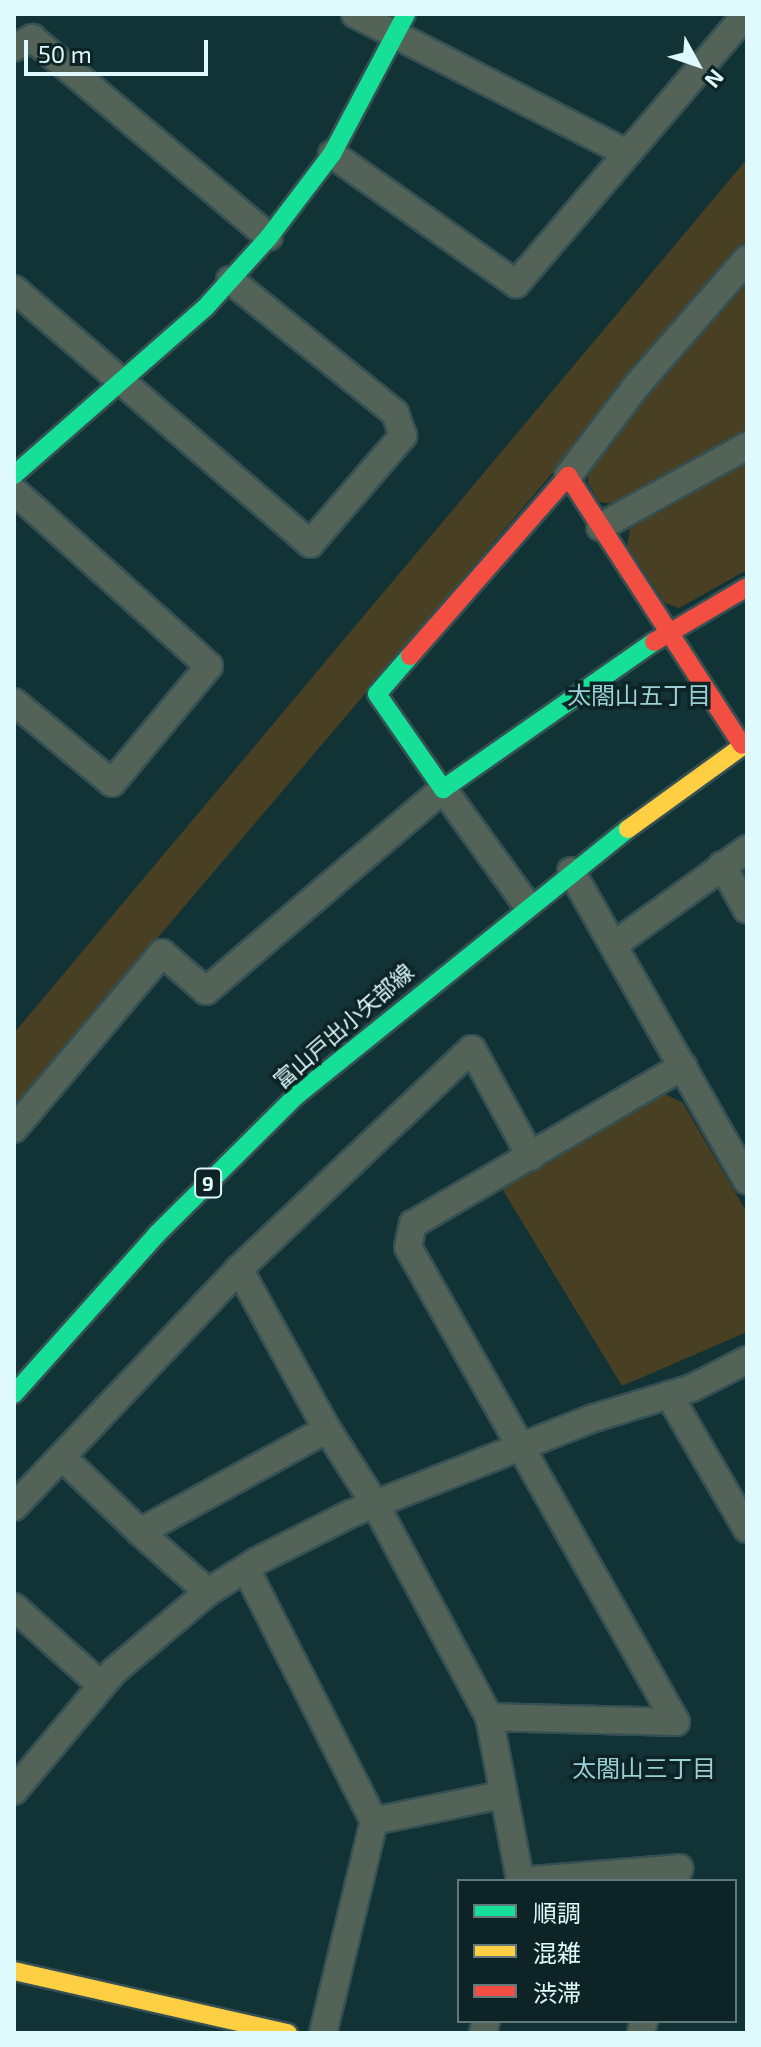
<!DOCTYPE html>
<html>
<head>
<meta charset="utf-8">
<style>
  body { margin:0 }
  #map { position:relative; width:761px; height:2047px; overflow:hidden; background:#123336; font-family:"Exo 2","Noto Sans JP",sans-serif }
  div>[style] { position:absolute }
  .green>* { inset:0; background:#493f22 }
  .roads { filter:drop-shadow(2px 0 #355053) drop-shadow(-2px 0 #355053) drop-shadow(0 2px #355053) drop-shadow(0 -2px #355053) }
  .street>* { height:26px; margin:-13px; padding:0 13px; transform-origin:13px; border-radius:13px; background:#536357 }
  .fast>* { height:18px; margin:-9px; padding:0 9px; transform-origin:9px; border-radius:9px; background:#16e098 }
  .slow>* { height:18px; margin:-9px; padding:0 9px; transform-origin:9px; border-radius:9px; background:#ffcf43 }
  .jam>* { height:18px; margin:-9px; padding:0 9px; transform-origin:9px; border-radius:9px; background:#f24e42 }
  span { translate:-50% -50%; white-space:nowrap; text-align:center; line-height:1.15; -webkit-text-stroke:7px #0d2325; paint-order:stroke }
  .shield-label span { padding:2px 6px; background:#0d2325; border:2px solid; border-radius:6px; -webkit-text-stroke-width:0 }
  .shield-label { font-size:20px; color:#dffafc; font-weight:700 }
  .street-label { font-size:22px; color:#dffafc }
  .neighbourhood-label { font-size:24px; color:#9ad0d5 }
  .frame { position:absolute; inset:0; border:16px solid #dffafc; pointer-events:none }
  .legend { position:absolute; left:457px; top:1879px; width:280px; height:144px; box-sizing:border-box; background:#0d2325; border:2px solid #61797b; margin:0; padding:10px 14px; list-style:none; font-size:24px; color:#dffafc }
  .legend li { display:flex; align-items:center; gap:16px; height:40px }
  .legend b { width:40px; border:2px solid #61797b }
  .north { position:absolute; left:657px; top:24px; width:80px; height:80px; -webkit-text-stroke:6px #0d2325; paint-order:stroke; rotate:130deg; font-size:22px; font-weight:700; line-height:32px; text-align:center; color:#dffafc }
  .north::after { content:''; display:block; margin:auto; width:28px; height:36px; background:#dffafc; clip-path:polygon(50% 0,100% 100%,50% 72%,0 100%) }
  .scale { position:absolute; left:24px; top:40px; width:184px; height:36px; box-sizing:border-box; border:4px solid #dffafc; border-top:0; padding-left:10px; font-size:24px; line-height:28px; white-space:nowrap; color:#dffafc; -webkit-text-stroke:6px #0d2325; paint-order:stroke }
</style>
</head>
<body>
<div id="map">
  <div class="green">
    <i style="clip-path:polygon(747px 159px,747px 244px,14px 1107px,14px 1033px)"></i>
    <i style="clip-path:polygon(747px 278px,747px 431px,615px 504px,599px 502px,588px 483px,589px 465px)"></i>
    <i style="clip-path:polygon(747px 459px,747px 570px,679px 608px,665px 603px,627px 546px,631px 523px)"></i>
    <i style="clip-path:polygon(663px 1093px,683px 1103px,747px 1213px,747px 1332px,622px 1386px,501px 1187px)"></i>
  </div>
  <div class="roads">
    <div class="street">
      <i style="left:355px;top:14px;width:303px;rotate:27.1deg"></i>
      <i style="left:14px;top:48px;width:21px;rotate:-29deg"></i>
      <i style="left:32px;top:38px;width:309px;rotate:40deg"></i>
      <i style="left:332px;top:154px;width:225px;rotate:35.2deg"></i>
      <i style="left:516px;top:284px;width:355px;rotate:-49.5deg"></i>
      <i style="left:14px;top:289px;width:391px;rotate:40.7deg"></i>
      <i style="left:310px;top:544px;width:143px;rotate:-49.3deg"></i>
      <i style="left:403px;top:436px;width:24px;rotate:-109deg"></i>
      <i style="left:395px;top:413px;width:212px;rotate:-141.1deg"></i>
      <i style="left:568px;top:476px;width:116px;rotate:-52.7deg"></i>
      <i style="left:638px;top:384px;width:166px;rotate:-48.9deg"></i>
      <i style="left:14px;top:491px;width:262px;rotate:41.9deg"></i>
      <i style="left:209px;top:666px;width:152px;rotate:129.7deg"></i>
      <i style="left:112px;top:783px;width:127px;rotate:-140.4deg"></i>
      <i style="left:600px;top:527px;width:168px;rotate:-28.9deg"></i>
      <i style="left:722px;top:865px;width:51px;rotate:60.9deg"></i>
      <i style="left:571px;top:871px;width:356px;rotate:60.4deg"></i>
      <i style="left:615px;top:944px;width:163px;rotate:-35.7deg"></i>
      <i style="left:14px;top:1129px;width:230px;rotate:-49.9deg"></i>
      <i style="left:162px;top:953px;width:58px;rotate:40.8deg"></i>
      <i style="left:206px;top:991px;width:311px;rotate:-40.4deg"></i>
      <i style="left:443px;top:789px;width:143px;rotate:54.1deg"></i>
      <i style="left:239px;top:1269px;width:183px;rotate:61.2deg"></i>
      <i style="left:669px;top:1395px;width:155px;rotate:59.8deg"></i>
      <i style="left:64px;top:1459px;width:105px;rotate:43.8deg"></i>
      <i style="left:14px;top:1507px;width:328px;rotate:-46.6deg"></i>
      <i style="left:239px;top:1269px;width:320px;rotate:-43.4deg"></i>
      <i style="left:472px;top:1049px;width:123px;rotate:61.4deg"></i>
      <i style="left:246px;top:1569px;width:283px;rotate:63.1deg"></i>
      <i style="left:374px;top:1821px;width:218px;rotate:103.5deg"></i>
      <i style="left:208px;top:1592px;width:91px;rotate:-138.6deg"></i>
      <i style="left:140px;top:1532px;width:213px;rotate:-28.8deg"></i>
      <i style="left:327px;top:1429px;width:89px;rotate:57.4deg"></i>
      <i style="left:375px;top:1504px;width:242px;rotate:61.8deg"></i>
      <i style="left:14px;top:1607px;width:118px;rotate:41.9deg"></i>
      <i style="left:676px;top:1722px;width:545px;rotate:-119.43deg"></i>
      <i style="left:408px;top:1247px;width:24px;rotate:-78deg"></i>
      <i style="left:413px;top:1224px;width:313px;rotate:-30.3deg"></i>
      <i style="left:14px;top:1791px;width:155px;rotate:-50.2deg"></i>
      <i style="left:113px;top:1672px;width:124px;rotate:-40.1deg"></i>
      <i style="left:208px;top:1592px;width:58px;rotate:-32.3deg"></i>
      <i style="left:257px;top:1561px;width:104px;rotate:-26.8deg"></i>
      <i style="left:350px;top:1514px;width:262px;rotate:-21.5deg"></i>
      <i style="left:594px;top:1418px;width:102px;rotate:-17deg"></i>
      <i style="left:692px;top:1388px;width:62px;rotate:-27deg"></i>
      <i style="left:374px;top:1821px;width:131px;rotate:-11.5deg"></i>
      <i style="left:520px;top:1879px;width:165px;rotate:-100.8deg"></i>
      <i style="left:489px;top:1717px;width:187px;rotate:1.5deg"></i>
      <i style="left:519px;top:1881px;width:161px;rotate:-4.6deg"></i>
      <i style="left:679px;top:1868px;width:14px;rotate:107deg"></i>
      <i style="left:483px;top:2033px;width:12px;rotate:-76deg"></i>
      <i style="left:641px;top:2033px;width:12px;rotate:-76deg"></i>
    </div>
    <div class="fast">
      <i style="left:14px;top:475px;width:254px;rotate:-41.2deg"></i>
      <i style="left:205px;top:308px;width:96px;rotate:-48deg"></i>
      <i style="left:269px;top:237px;width:104px;rotate:-52.8deg"></i>
      <i style="left:332px;top:154px;width:158px;rotate:-62.1deg"></i>
      <i style="left:410px;top:656px;width:50px;rotate:131deg"></i>
      <i style="left:377px;top:694px;width:116px;rotate:55.2deg"></i>
      <i style="left:443px;top:789px;width:257px;rotate:-34.9deg"></i>
      <i style="left:14px;top:1394px;width:215px;rotate:-48.2deg"></i>
      <i style="left:157px;top:1234px;width:197px;rotate:-44.8deg"></i>
      <i style="left:297px;top:1095px;width:425px;rotate:-38.8deg"></i>
    </div>
    <div class="slow">
      <i style="left:628px;top:829px;width:147px;rotate:-35.9deg"></i>
      <i style="left:14px;top:1971px;width:281px;rotate:12.8deg"></i>
    </div>
    <div class="jam">
      <i style="left:654px;top:642px;width:108px;rotate:-30.6deg"></i>
      <i style="left:410px;top:656px;width:240px;rotate:-48.7deg"></i>
      <i style="left:568px;top:476px;width:320px;rotate:57.1deg"></i>
    </div>
  </div>
  <div class="shield-label">
    <span style="left:208px;top:1183px">9</span>
  </div>
  <div class="street-label">
    <span style="left:343px;top:1026px;rotate:-41deg">富山戸出小矢部線</span>
  </div>
  <div class="neighbourhood-label">
    <span style="left:639px;top:695px">太閤山五丁目</span>
    <span style="left:644px;top:1768px">太閤山三丁目</span>
  </div>
  <div class="frame"></div>
  <ul class="legend">
  <li><b style="height:10px;background:#16e098"></b>順調</li>
  <li><b style="height:10px;background:#ffcf43"></b>混雑</li>
  <li><b style="height:10px;background:#f24e42"></b>渋滞</li>
  </ul>
  <div class="north">N</div>
  <div class="scale">50 m</div>
</div>
</body>
</html>
